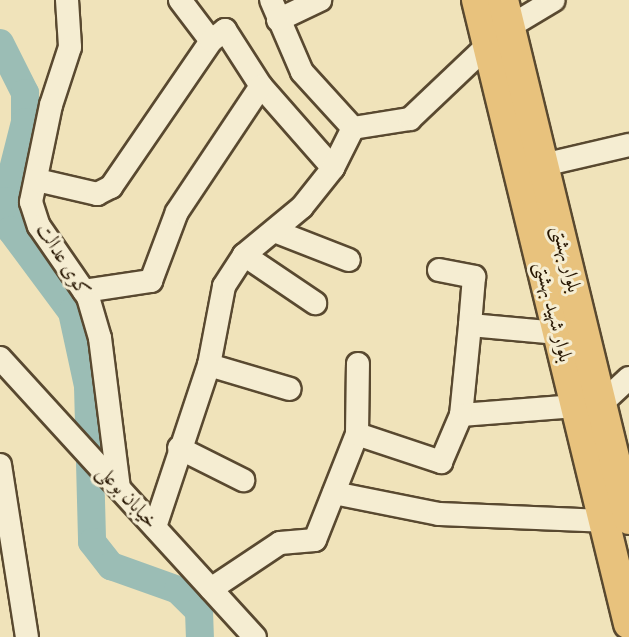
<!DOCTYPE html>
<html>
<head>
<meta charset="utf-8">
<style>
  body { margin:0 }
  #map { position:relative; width:629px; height:637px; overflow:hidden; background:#f0e3ba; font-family:"Libre Bodoni",Amiri,serif }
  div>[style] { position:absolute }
  .river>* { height:28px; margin:-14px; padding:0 14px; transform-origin:14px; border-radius:14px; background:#9bbdb5 }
  .roads { filter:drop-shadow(2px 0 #594930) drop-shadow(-2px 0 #594930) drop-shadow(0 2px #594930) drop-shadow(0 -2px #594930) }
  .minor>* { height:22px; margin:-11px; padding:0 11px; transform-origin:11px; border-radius:11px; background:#f5edd2 }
  .major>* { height:30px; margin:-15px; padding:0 15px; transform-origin:15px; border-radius:15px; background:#e8c27d }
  span { translate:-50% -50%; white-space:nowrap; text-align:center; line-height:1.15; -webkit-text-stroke:6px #f5edd2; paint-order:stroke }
  .street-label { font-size:20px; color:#271602 }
</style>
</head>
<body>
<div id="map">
  <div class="river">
    <i style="left:0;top:43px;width:56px;rotate:63.4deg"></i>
    <i style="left:25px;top:93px;width:29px;rotate:90deg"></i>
    <i style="left:25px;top:122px;width:81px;rotate:104.2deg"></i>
    <i style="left:5px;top:201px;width:30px;rotate:78deg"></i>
    <i style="left:11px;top:230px;width:102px;rotate:53.4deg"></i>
    <i style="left:72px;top:312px;width:76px;rotate:77.8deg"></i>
    <i style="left:88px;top:386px;width:156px;rotate:88.5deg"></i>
    <i style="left:92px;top:542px;width:31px;rotate:52deg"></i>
    <i style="left:111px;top:566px;width:71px;rotate:19.7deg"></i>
    <i style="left:178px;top:590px;width:30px;rotate:45deg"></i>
    <i style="left:199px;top:611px;width:26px;rotate:88deg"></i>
  </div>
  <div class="roads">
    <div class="minor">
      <i style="left:67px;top:0;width:47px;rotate:86.3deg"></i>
      <i style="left:70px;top:47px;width:61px;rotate:108.1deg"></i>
      <i style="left:51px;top:105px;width:99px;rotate:101.7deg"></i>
      <i style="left:31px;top:202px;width:25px;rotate:72deg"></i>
      <i style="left:39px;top:226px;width:86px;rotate:55.4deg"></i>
      <i style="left:88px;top:297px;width:43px;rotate:73.7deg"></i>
      <i style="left:100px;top:338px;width:151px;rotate:82.8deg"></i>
      <i style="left:180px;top:0;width:51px;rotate:52.9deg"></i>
      <i style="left:271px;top:0;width:78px;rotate:66.7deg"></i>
      <i style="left:302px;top:72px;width:76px;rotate:47.7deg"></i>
      <i style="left:278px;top:20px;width:47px;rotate:-25.5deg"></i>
      <i style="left:509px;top:27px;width:52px;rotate:-31deg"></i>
      <i style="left:353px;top:128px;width:58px;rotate:-9deg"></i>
      <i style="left:410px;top:119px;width:108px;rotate:-43.5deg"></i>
      <i style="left:543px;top:165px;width:88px;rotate:-13.1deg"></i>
      <i style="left:37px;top:180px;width:62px;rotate:13.1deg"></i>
      <i style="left:97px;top:194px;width:16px;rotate:-27deg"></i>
      <i style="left:111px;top:187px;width:177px;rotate:-55.6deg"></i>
      <i style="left:211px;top:41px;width:18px;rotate:-38deg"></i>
      <i style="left:225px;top:30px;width:67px;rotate:57.3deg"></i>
      <i style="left:261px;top:86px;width:109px;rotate:48.7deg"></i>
      <i style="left:277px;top:232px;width:77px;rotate:21.3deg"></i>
      <i style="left:244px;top:255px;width:86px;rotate:34.1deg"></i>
      <i style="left:439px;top:270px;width:36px;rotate:11deg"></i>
      <i style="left:474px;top:277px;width:48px;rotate:94.8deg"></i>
      <i style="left:84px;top:291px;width:68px;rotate:-8.5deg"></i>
      <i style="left:151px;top:281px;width:74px;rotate:-69.4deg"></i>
      <i style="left:177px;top:212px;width:151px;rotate:-56.3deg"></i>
      <i style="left:558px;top:333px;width:88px;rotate:-174.8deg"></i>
      <i style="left:470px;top:325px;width:90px;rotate:95.7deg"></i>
      <i style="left:461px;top:415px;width:115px;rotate:-4.5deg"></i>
      <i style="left:0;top:358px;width:378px;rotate:47.6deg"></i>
      <i style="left:209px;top:365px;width:84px;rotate:16.5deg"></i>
      <i style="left:601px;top:404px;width:38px;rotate:-43deg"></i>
      <i style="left:357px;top:434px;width:89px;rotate:18.4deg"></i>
      <i style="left:441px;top:462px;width:51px;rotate:-66.9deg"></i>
      <i style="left:179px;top:448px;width:72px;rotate:26.6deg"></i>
      <i style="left:0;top:465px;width:174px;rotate:81.1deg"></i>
      <i style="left:334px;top:493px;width:107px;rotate:11.3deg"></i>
      <i style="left:439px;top:514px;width:165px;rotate:2.4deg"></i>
      <i style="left:155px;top:527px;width:171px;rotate:-71.6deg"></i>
      <i style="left:209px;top:365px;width:80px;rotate:-79.2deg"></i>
      <i style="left:224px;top:286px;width:37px;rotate:-57deg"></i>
      <i style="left:244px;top:255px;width:75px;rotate:-39.6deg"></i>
      <i style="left:302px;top:207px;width:50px;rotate:-51.5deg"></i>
      <i style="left:333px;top:168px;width:45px;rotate:-63.4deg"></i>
      <i style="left:211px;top:589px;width:83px;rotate:-33.7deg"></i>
      <i style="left:280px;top:543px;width:35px;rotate:-5deg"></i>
      <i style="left:315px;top:540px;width:114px;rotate:-68.4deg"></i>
      <i style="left:357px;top:434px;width:70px;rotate:-89.2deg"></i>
    </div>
    <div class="major">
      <i style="left:477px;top:0;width:642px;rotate:76.31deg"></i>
      <i style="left:503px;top:0;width:534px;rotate:76.35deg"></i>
    </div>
  </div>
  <div class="street-label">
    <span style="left:566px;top:259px;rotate:76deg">بلوار بهشتی</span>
    <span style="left:63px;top:260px;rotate:58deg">کوی عدالت</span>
    <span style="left:553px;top:312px;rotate:76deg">بلوار شهید بهشتی</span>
    <span style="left:127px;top:497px;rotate:47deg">خیابان بوعلی</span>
  </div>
</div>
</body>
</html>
